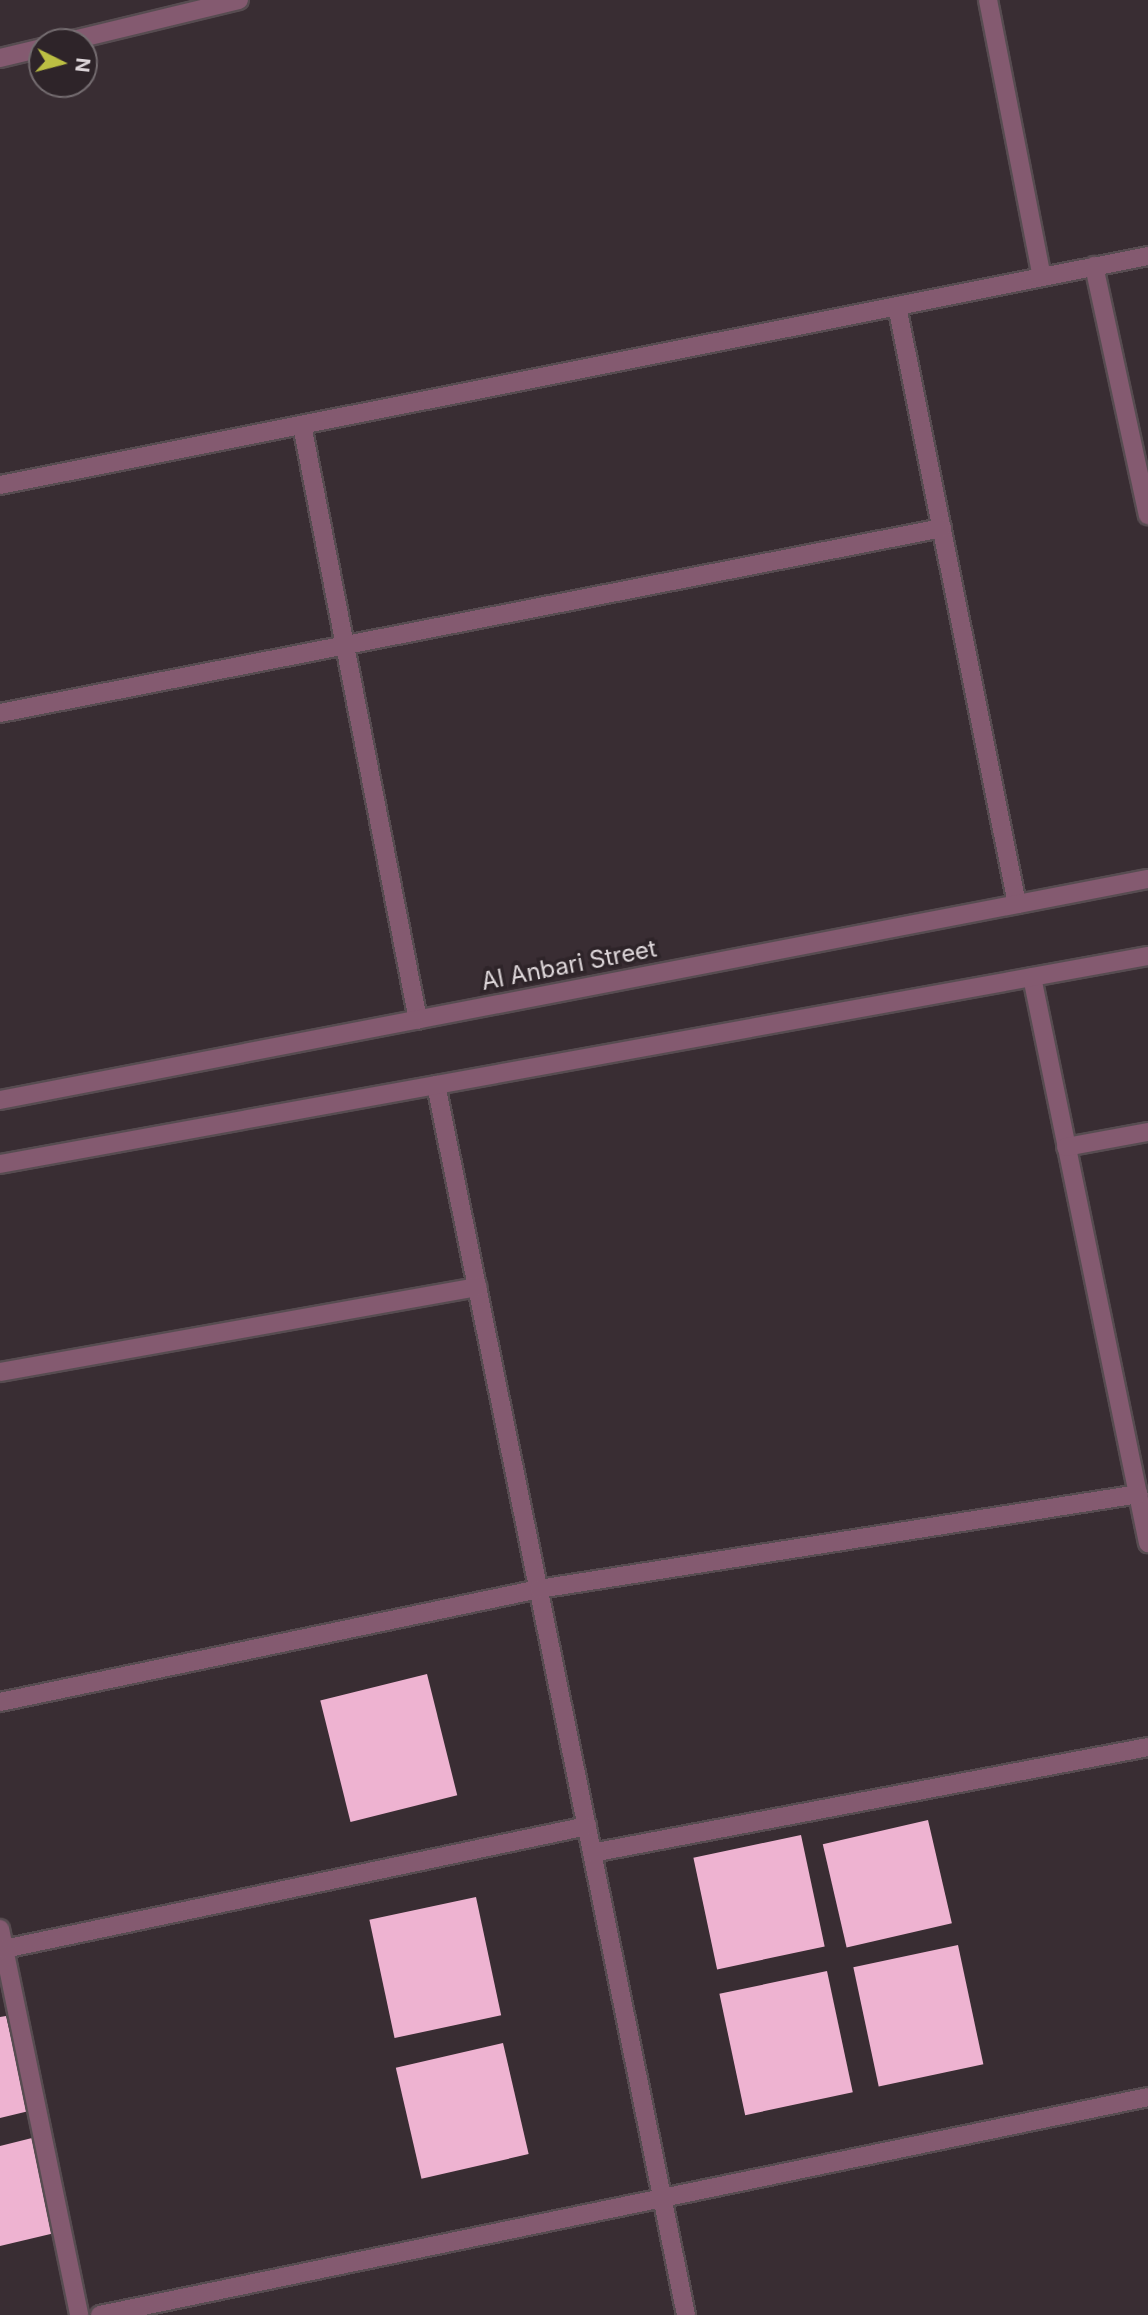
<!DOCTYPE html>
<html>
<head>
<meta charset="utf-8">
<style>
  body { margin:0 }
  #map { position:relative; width:1148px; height:2315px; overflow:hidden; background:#392d33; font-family:Inter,sans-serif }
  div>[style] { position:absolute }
  .building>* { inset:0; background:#eeb3d1; transform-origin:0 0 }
  .roads { filter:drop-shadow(2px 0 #574c51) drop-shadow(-2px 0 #574c51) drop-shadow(0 2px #574c51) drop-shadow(0 -2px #574c51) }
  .minor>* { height:18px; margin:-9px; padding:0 9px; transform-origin:9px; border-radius:9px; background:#845a70 }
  span { translate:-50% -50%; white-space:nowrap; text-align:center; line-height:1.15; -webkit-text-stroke:7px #2e2429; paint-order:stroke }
  .street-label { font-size:24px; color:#ded7da }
  .north { position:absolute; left:28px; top:28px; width:70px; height:70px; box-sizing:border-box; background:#2e2429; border:2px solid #746c70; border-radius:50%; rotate:96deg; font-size:19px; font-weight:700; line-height:28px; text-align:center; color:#ded7da }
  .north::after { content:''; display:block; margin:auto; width:24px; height:32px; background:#bcbf43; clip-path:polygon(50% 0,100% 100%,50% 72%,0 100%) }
</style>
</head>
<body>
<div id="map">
  <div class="building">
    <i style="left:427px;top:1674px;width:125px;height:110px;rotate:76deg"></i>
    <i style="left:928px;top:1820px;width:106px;height:108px;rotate:77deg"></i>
    <i style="left:801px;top:1835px;width:114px;height:110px;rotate:78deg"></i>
    <i style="left:476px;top:1897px;width:121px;height:109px;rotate:78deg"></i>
    <i style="left:958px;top:1945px;width:122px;height:107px;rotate:78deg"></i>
    <i style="left:827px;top:1971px;width:124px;height:110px;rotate:78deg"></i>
    <i style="clip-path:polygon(6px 2016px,29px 2111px,0 2118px,0 2017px)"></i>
    <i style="left:503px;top:2043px;width:114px;height:110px;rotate:77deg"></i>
    <i style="clip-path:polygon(36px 2137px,59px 2232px,0 2246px,0 2146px)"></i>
  </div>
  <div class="roads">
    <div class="minor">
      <i style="left:988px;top:0;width:282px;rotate:79deg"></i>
      <i style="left:65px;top:42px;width:179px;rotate:-13.6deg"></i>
      <i style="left:0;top:58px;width:43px;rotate:-13.4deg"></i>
      <i style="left:1094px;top:266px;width:255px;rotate:77.8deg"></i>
      <i style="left:897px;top:306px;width:610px;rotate:78.65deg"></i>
      <i style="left:302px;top:425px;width:606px;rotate:78.97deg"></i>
      <i style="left:0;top:485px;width:1171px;rotate:-11.28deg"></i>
      <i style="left:0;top:713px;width:960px;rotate:-11.11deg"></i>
      <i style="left:1032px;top:977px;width:578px;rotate:78.42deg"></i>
      <i style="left:436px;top:1085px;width:1255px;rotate:78.51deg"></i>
      <i style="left:0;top:1100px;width:1169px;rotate:-10.9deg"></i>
      <i style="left:1066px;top:1147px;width:83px;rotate:-10.4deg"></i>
      <i style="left:0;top:1164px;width:1167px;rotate:-10.27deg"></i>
      <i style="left:0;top:1372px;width:485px;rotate:-10.1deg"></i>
      <i style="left:0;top:1702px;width:551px;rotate:-11.84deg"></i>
      <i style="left:539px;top:1589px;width:607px;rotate:-9deg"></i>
      <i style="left:592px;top:1853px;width:566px;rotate:-10.79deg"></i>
      <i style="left:0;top:1929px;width:394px;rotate:78.4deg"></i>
      <i style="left:4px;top:1949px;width:596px;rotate:-11.91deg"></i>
      <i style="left:100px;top:2315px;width:1070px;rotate:-11.75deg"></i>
    </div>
  </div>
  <div class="street-label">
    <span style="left:569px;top:965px;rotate:-11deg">Al Anbari Street</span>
  </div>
  <div class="north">N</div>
</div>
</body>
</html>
